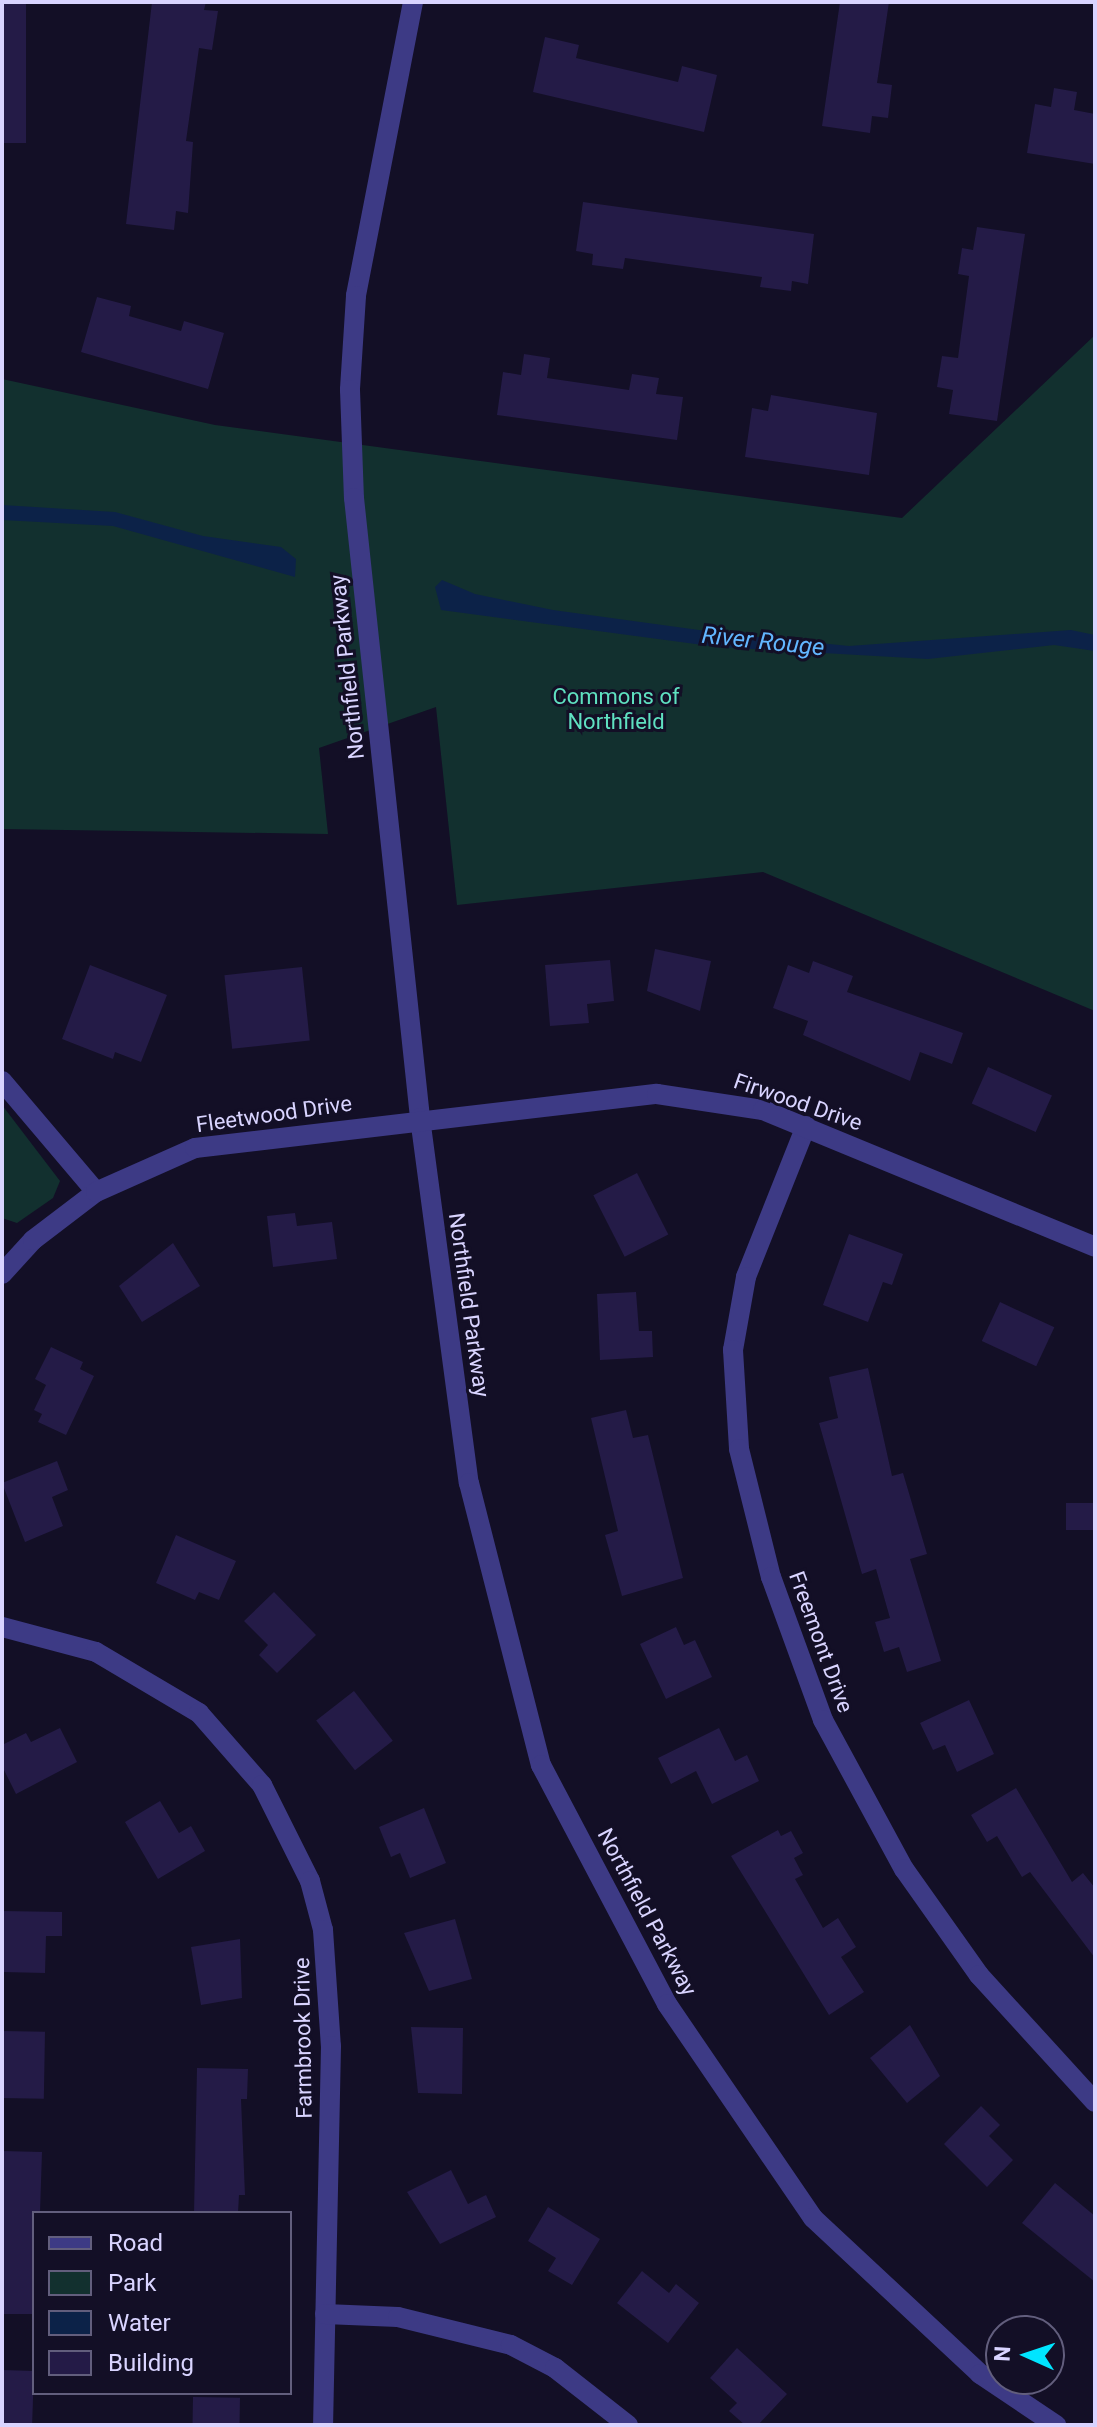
<!DOCTYPE html>
<html>
<head>
<meta charset="utf-8">
<style>
  body { margin:0 }
  #map { position:relative; width:1097px; height:2427px; overflow:hidden; background:#130f26; font-family:Roboto,sans-serif }
  div>[style] { position:absolute }
  .green>* { inset:0; background:#12302f }
  .water>* { inset:0; background:#0c2248 }
  .building>* { inset:0; background:#241b47; transform-origin:0 0 }
  .minor>* { height:20px; margin:-10px; padding:0 10px; transform-origin:10px; border-radius:10px; background:#3d3a85 }
  span { translate:-50% -50%; white-space:nowrap; text-align:center; line-height:1.15; -webkit-text-stroke:6px #130f26; paint-order:stroke }
  .street-label { font-size:22px; color:#d9d4ff }
  .park-label { font-size:22px; color:#5fe0c0 }
  .water-label { font-size:24px; color:#62b6ff; font-style:italic }
  .frame { position:absolute; inset:0; border:4px solid #d9d4ff; pointer-events:none }
  .legend { position:absolute; left:32px; top:2211px; width:260px; height:184px; box-sizing:border-box; background:#130f26; border:2px solid #625e7d; margin:0; padding:10px 14px; list-style:none; font-size:24px; color:#d9d4ff }
  .legend li { display:flex; align-items:center; gap:16px; height:40px }
  .legend b { width:40px; border:2px solid #625e7d }
  .north { position:absolute; left:985px; top:2315px; width:80px; height:80px; box-sizing:border-box; background:#130f26; border:2px solid #625e7d; border-radius:50%; rotate:273deg; font-size:22px; font-weight:700; line-height:32px; text-align:center; color:#d9d4ff }
  .north::after { content:''; display:block; margin:auto; width:28px; height:36px; background:#00e5ff; clip-path:polygon(50% 0,100% 100%,50% 72%,0 100%) }
</style>
</head>
<body>
<div id="map">
  <div class="green">
    <i style="clip-path:polygon(1095px 335px,1095px 1011px,763px 872px,457px 905px,436px 707px,319px 748px,328px 834px,2px 829px,2px 379px,215px 425px,902px 518px)"></i>
    <i style="clip-path:polygon(2px 1105px,60px 1181px,53px 1198px,17px 1223px,2px 1218px)"></i>
  </div>
  <div class="water">
    <i style="clip-path:polygon(2px 505px,115px 512px,203px 536px,281px 547px,296px 559px,295px 577px,113px 526px,2px 520px)"></i>
    <i style="clip-path:polygon(442px 580px,475px 594px,553px 610px,728px 634px,849px 646px,1071px 630px,1095px 635px,1095px 651px,1054px 645px,928px 659px,718px 647px,441px 610px,435px 587px)"></i>
  </div>
  <div class="building">
    <i style="left:2px;top:2px;width:24px;height:141px"></i>
    <i style="clip-path:polygon(152px 2px,206px 2px,204px 10px,218px 11px,212px 50px,199px 48px,186px 141px,193px 142px,188px 213px,176px 211px,174px 230px,126px 224px)"></i>
    <i style="clip-path:polygon(840px 2px,889px 2px,877px 83px,892px 85px,888px 118px,872px 116px,870px 133px,822px 126px)"></i>
    <i style="clip-path:polygon(545px 37px,579px 45px,576px 58px,678px 82px,682px 66px,717px 75px,704px 132px,533px 92px)"></i>
    <i style="clip-path:polygon(1054px 88px,1077px 92px,1074px 110px,1095px 114px,1095px 164px,1027px 153px,1035px 104px,1051px 107px)"></i>
    <i style="clip-path:polygon(583px 202px,814px 234px,808px 284px,792px 281px,791px 291px,760px 287px,762px 277px,625px 258px,623px 269px,592px 265px,593px 254px,576px 251px)"></i>
    <i style="clip-path:polygon(977px 227px,1025px 234px,997px 421px,949px 414px,953px 390px,937px 387px,942px 356px,958px 358px,969px 276px,958px 274px,962px 248px,973px 250px)"></i>
    <i style="clip-path:polygon(97px 297px,131px 306px,129px 316px,181px 331px,184px 321px,224px 333px,208px 389px,81px 352px)"></i>
    <i style="clip-path:polygon(524px 354px,550px 358px,547px 378px,629px 390px,632px 374px,659px 378px,656px 394px,683px 397px,677px 440px,497px 415px,503px 372px,521px 375px)"></i>
    <i style="clip-path:polygon(771px 395px,877px 413px,869px 475px,745px 457px,752px 408px,768px 411px)"></i>
    <i style="clip-path:polygon(655px 949px,711px 961px,700px 1011px,647px 991px)"></i>
    <i style="clip-path:polygon(610px 960px,614px 1001px,587px 1004px,589px 1023px,550px 1026px,545px 965px)"></i>
    <i style="clip-path:polygon(813px 961px,853px 976px,847px 992px,963px 1033px,952px 1064px,920px 1052px,910px 1081px,803px 1035px,808px 1021px,773px 1008px,788px 965px,809px 973px)"></i>
    <i style="clip-path:polygon(90px 965px,167px 995px,141px 1062px,115px 1052px,113px 1059px,62px 1039px)"></i>
    <i style="left:302px;top:967px;width:74px;height:78px;rotate:84deg"></i>
    <i style="left:988px;top:1067px;width:70px;height:40px;rotate:24deg"></i>
    <i style="left:637px;top:1173px;width:69px;height:49px;rotate:63deg"></i>
    <i style="clip-path:polygon(295px 1213px,297px 1226px,332px 1222px,337px 1259px,273px 1267px,267px 1216px)"></i>
    <i style="clip-path:polygon(849px 1234px,903px 1254px,892px 1285px,883px 1282px,868px 1322px,823px 1305px)"></i>
    <i style="clip-path:polygon(173px 1243px,200px 1286px,142px 1322px,119px 1286px)"></i>
    <i style="clip-path:polygon(636px 1292px,639px 1331px,652px 1331px,653px 1357px,600px 1360px,597px 1294px)"></i>
    <i style="left:1000px;top:1302px;width:60px;height:43px;rotate:25deg"></i>
    <i style="clip-path:polygon(51px 1347px,83px 1362px,80px 1369px,94px 1376px,66px 1435px,38px 1422px,42px 1414px,34px 1410px,46px 1385px,35px 1379px)"></i>
    <i style="clip-path:polygon(868px 1368px,892px 1476px,903px 1473px,927px 1554px,910px 1559px,941px 1661px,907px 1672px,899px 1647px,884px 1652px,875px 1622px,890px 1618px,876px 1569px,862px 1574px,819px 1423px,838px 1418px,829px 1377px)"></i>
    <i style="clip-path:polygon(626px 1410px,633px 1438px,648px 1435px,683px 1578px,622px 1596px,605px 1535px,618px 1531px,591px 1418px)"></i>
    <i style="clip-path:polygon(57px 1461px,68px 1490px,52px 1497px,63px 1526px,25px 1542px,2px 1483px)"></i>
    <i style="left:1095px;top:1503px;width:27px;height:29px;rotate:90deg"></i>
    <i style="clip-path:polygon(176px 1535px,236px 1561px,219px 1600px,199px 1592px,195px 1600px,156px 1583px)"></i>
    <i style="clip-path:polygon(274px 1592px,316px 1635px,277px 1673px,259px 1655px,268px 1645px,244px 1621px)"></i>
    <i style="clip-path:polygon(676px 1627px,684px 1645px,695px 1640px,712px 1677px,666px 1699px,640px 1644px)"></i>
    <i style="left:354px;top:1691px;width:63px;height:48px;rotate:52deg"></i>
    <i style="clip-path:polygon(969px 1700px,994px 1754px,957px 1772px,945px 1745px,933px 1750px,920px 1723px)"></i>
    <i style="clip-path:polygon(60px 1728px,77px 1762px,16px 1794px,2px 1766px,2px 1745px,26px 1733px,31px 1742px)"></i>
    <i style="clip-path:polygon(719px 1728px,735px 1761px,747px 1755px,759px 1781px,712px 1804px,696px 1771px,671px 1784px,658px 1758px)"></i>
    <i style="clip-path:polygon(1016px 1788px,1072px 1882px,1083px 1873px,1095px 1888px,1095px 1958px,1030px 1872px,1022px 1877px,997px 1836px,987px 1842px,971px 1815px)"></i>
    <i style="clip-path:polygon(160px 1801px,179px 1833px,191px 1826px,205px 1851px,158px 1879px,125px 1822px)"></i>
    <i style="clip-path:polygon(424px 1808px,446px 1863px,410px 1878px,400px 1853px,391px 1857px,379px 1827px)"></i>
    <i style="clip-path:polygon(778px 1830px,781px 1836px,791px 1831px,803px 1853px,794px 1858px,803px 1875px,795px 1879px,823px 1928px,838px 1918px,856px 1947px,841px 1957px,864px 1992px,829px 2015px,731px 1856px)"></i>
    <i style="clip-path:polygon(2px 1911px,62px 1912px,62px 1936px,46px 1936px,45px 1973px,3px 1972px)"></i>
    <i style="clip-path:polygon(455px 1919px,472px 1979px,429px 1991px,404px 1933px)"></i>
    <i style="clip-path:polygon(240px 1939px,242px 1998px,201px 2005px,191px 1947px)"></i>
    <i style="clip-path:polygon(910px 2025px,940px 2076px,907px 2103px,870px 2058px)"></i>
    <i style="clip-path:polygon(411px 2027px,463px 2028px,462px 2094px,418px 2093px)"></i>
    <i style="left:2px;top:2031px;width:43px;height:67px;rotate:1deg"></i>
    <i style="clip-path:polygon(197px 2068px,248px 2069px,247px 2099px,241px 2099px,245px 2195px,239px 2195px,238px 2213px,194px 2213px)"></i>
    <i style="clip-path:polygon(981px 2106px,1000px 2125px,989px 2136px,1013px 2160px,987px 2187px,944px 2144px)"></i>
    <i style="clip-path:polygon(2px 2151px,42px 2152px,40px 2213px,34px 2213px,34px 2314px,2px 2314px)"></i>
    <i style="clip-path:polygon(451px 2170px,468px 2204px,486px 2195px,496px 2217px,440px 2244px,407px 2192px)"></i>
    <i style="clip-path:polygon(1055px 2183px,1095px 2216px,1095px 2282px,1022px 2223px)"></i>
    <i style="clip-path:polygon(548px 2207px,600px 2239px,572px 2285px,548px 2271px,556px 2258px,528px 2241px)"></i>
    <i style="clip-path:polygon(642px 2271px,669px 2293px,676px 2284px,699px 2303px,668px 2343px,617px 2303px)"></i>
    <i style="clip-path:polygon(737px 2348px,787px 2394px,758px 2425px,745px 2425px,729px 2411px,737px 2403px,710px 2378px)"></i>
    <i style="left:2px;top:2370px;width:32px;height:55px;rotate:2deg"></i>
    <i style="left:193px;top:2397px;width:47px;height:28px;rotate:1deg"></i>
  </div>
  <div class="minor">
    <i style="left:413px;top:2px;width:299px;rotate:101deg"></i>
    <i style="left:356px;top:296px;width:94px;rotate:93.7deg"></i>
    <i style="left:350px;top:390px;width:108px;rotate:87.9deg"></i>
    <i style="left:354px;top:498px;width:624px;rotate:83.92deg"></i>
    <i style="left:420px;top:1118px;width:368px;rotate:82.4deg"></i>
    <i style="left:469px;top:1483px;width:291px;rotate:75.7deg"></i>
    <i style="left:541px;top:1765px;width:270px;rotate:62.2deg"></i>
    <i style="left:667px;top:2004px;width:259px;rotate:55.7deg"></i>
    <i style="left:813px;top:2218px;width:229px;rotate:43deg"></i>
    <i style="left:980px;top:2374px;width:92px;rotate:33.9deg"></i>
    <i style="left:2px;top:1081px;width:145px;rotate:49.7deg"></i>
    <i style="left:806px;top:1126px;width:162px;rotate:111.7deg"></i>
    <i style="left:746px;top:1277px;width:74px;rotate:100.1deg"></i>
    <i style="left:733px;top:1350px;width:99px;rotate:86.5deg"></i>
    <i style="left:739px;top:1449px;width:132px;rotate:76deg"></i>
    <i style="left:771px;top:1577px;width:152px;rotate:70deg"></i>
    <i style="left:823px;top:1720px;width:170px;rotate:61.5deg"></i>
    <i style="left:904px;top:1869px;width:130px;rotate:54.7deg"></i>
    <i style="left:979px;top:1975px;width:172px;rotate:47.6deg"></i>
    <i style="left:2px;top:1274px;width:46px;rotate:-47.6deg"></i>
    <i style="left:33px;top:1240px;width:79px;rotate:-37.3deg"></i>
    <i style="left:96px;top:1192px;width:108px;rotate:-24deg"></i>
    <i style="left:195px;top:1148px;width:465px;rotate:-6.7deg"></i>
    <i style="left:657px;top:1094px;width:107px;rotate:8.6deg"></i>
    <i style="left:763px;top:1110px;width:359px;rotate:22.4deg"></i>
    <i style="left:2px;top:1627px;width:97px;rotate:14.9deg"></i>
    <i style="left:96px;top:1652px;width:120px;rotate:30.6deg"></i>
    <i style="left:199px;top:1713px;width:96px;rotate:48.8deg"></i>
    <i style="left:262px;top:1785px;width:107px;rotate:63.4deg"></i>
    <i style="left:310px;top:1881px;width:51px;rotate:75.1deg"></i>
    <i style="left:323px;top:1930px;width:116px;rotate:86.1deg"></i>
    <i style="left:331px;top:2046px;width:379px;rotate:91.2deg"></i>
    <i style="left:325px;top:2314px;width:73px;rotate:2.4deg"></i>
    <i style="left:398px;top:2317px;width:116px;rotate:13.9deg"></i>
    <i style="left:511px;top:2345px;width:50px;rotate:27.6deg"></i>
    <i style="left:555px;top:2368px;width:93px;rotate:38deg"></i>
  </div>
  <div class="street-label">
    <span style="left:347px;top:667px;rotate:-96deg">Northfield Parkway</span>
    <span style="left:798px;top:1102px;rotate:19deg">Firwood Drive</span>
    <span style="left:274px;top:1114px;rotate:-8deg">Fleetwood Drive</span>
    <span style="left:469px;top:1305px;rotate:82deg">Northfield Parkway</span>
    <span style="left:821px;top:1642px;rotate:70deg">Freemont Drive</span>
    <span style="left:647px;top:1912px;rotate:62deg">Northfield Parkway</span>
    <span style="left:303px;top:2038px;rotate:-91deg">Farmbrook Drive</span>
  </div>
  <div class="park-label">
    <span style="left:616px;top:709px">Commons of<br>Northfield</span>
  </div>
  <div class="water-label">
    <span style="left:763px;top:642px;rotate:6deg">River Rouge</span>
  </div>
  <div class="frame"></div>
  <ul class="legend">
  <li><b style="height:10px;background:#3d3a85"></b>Road</li>
  <li><b style="height:22px;background:#12302f"></b>Park</li>
  <li><b style="height:22px;background:#0c2248"></b>Water</li>
  <li><b style="height:22px;background:#241b47"></b>Building</li>
  </ul>
  <div class="north">N</div>
</div>
</body>
</html>
